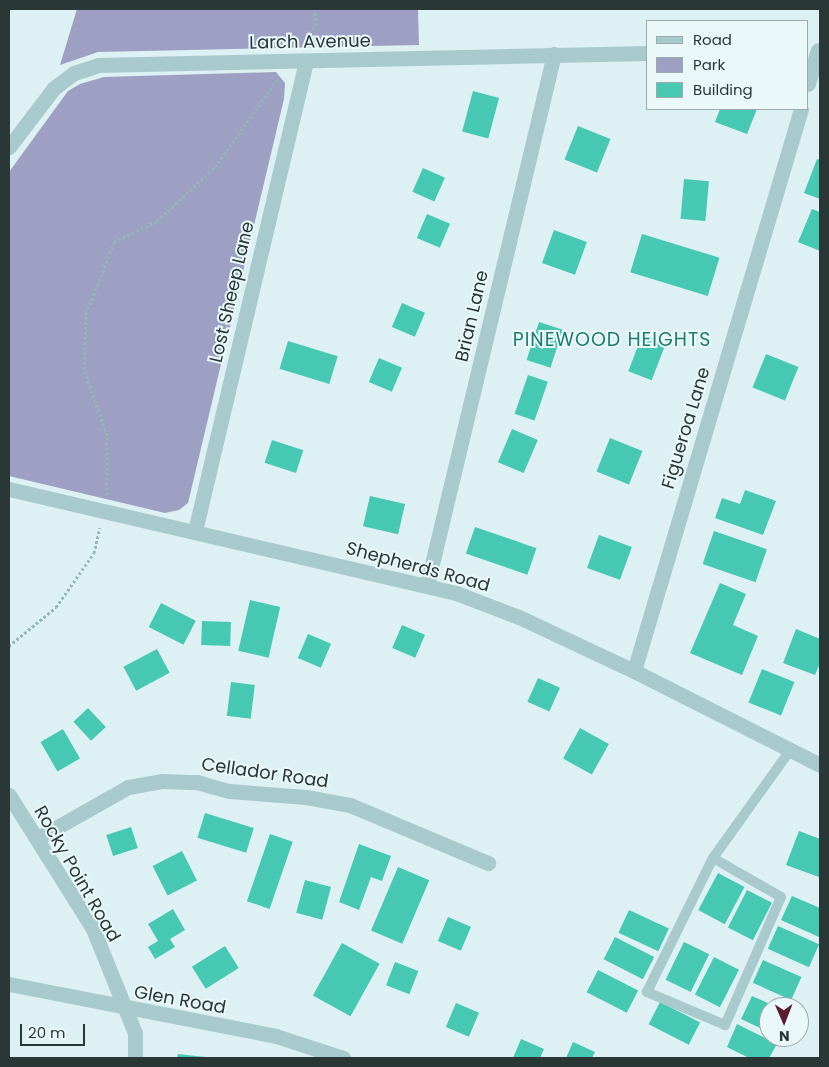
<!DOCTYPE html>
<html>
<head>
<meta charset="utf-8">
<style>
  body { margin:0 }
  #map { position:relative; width:829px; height:1067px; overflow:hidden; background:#ddf0f3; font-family:Poppins,sans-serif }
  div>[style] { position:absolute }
  .green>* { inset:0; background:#9da0c3 }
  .building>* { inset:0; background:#46c8b2; transform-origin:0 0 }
  .path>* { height:3px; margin-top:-1.5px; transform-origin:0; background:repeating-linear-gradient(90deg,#93b7b7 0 2.5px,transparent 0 5px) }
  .lane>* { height:10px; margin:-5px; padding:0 5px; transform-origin:5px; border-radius:5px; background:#a9cacc }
  .street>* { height:15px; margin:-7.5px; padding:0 7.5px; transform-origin:7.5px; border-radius:7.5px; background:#a9cacc }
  span { translate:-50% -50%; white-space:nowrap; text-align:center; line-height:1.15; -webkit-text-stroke:4px #eaf8fa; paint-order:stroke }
  .street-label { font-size:18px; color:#293837 }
  .neighbourhood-label { font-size:19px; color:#1e7d6d; letter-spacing:1px }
  .frame { position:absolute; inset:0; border:10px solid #293837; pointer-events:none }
  .legend { position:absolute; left:646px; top:20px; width:162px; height:90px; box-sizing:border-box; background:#eaf8fa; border:1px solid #9dabac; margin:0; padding:6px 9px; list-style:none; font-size:15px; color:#293837 }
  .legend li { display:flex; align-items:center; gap:10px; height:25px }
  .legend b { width:25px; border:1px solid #9dabac }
  .north { position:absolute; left:759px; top:997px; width:50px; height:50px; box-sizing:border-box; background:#eaf8fa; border:1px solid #9dabac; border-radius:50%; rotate:179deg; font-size:14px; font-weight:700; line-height:20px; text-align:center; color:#293837 }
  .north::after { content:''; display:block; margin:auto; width:18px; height:22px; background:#5b1d33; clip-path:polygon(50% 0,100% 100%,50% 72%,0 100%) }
  .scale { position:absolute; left:20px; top:1024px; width:65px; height:22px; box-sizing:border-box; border:2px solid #293837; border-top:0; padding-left:6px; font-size:15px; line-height:18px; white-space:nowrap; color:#293837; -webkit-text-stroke:4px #eaf8fa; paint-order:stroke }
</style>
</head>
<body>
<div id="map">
  <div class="green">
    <i style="clip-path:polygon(77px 9px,418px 9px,419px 45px,98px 52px,60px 65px)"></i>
    <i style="clip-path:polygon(276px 72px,285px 83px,284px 99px,188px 503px,179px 510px,165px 513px,9px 476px,9px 172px,68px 91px,80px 84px,104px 77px)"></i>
  </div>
  <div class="building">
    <i style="left:473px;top:91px;width:27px;height:42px;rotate:15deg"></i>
    <i style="clip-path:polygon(720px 109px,757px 109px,747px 134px,715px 122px)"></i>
    <i style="left:578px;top:126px;width:35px;height:36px;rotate:22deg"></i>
    <i style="clip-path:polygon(817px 159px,820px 160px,820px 199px,804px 193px)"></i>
    <i style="left:423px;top:168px;width:24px;height:26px;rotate:24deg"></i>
    <i style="left:684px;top:179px;width:25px;height:40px;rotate:5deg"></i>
    <i style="clip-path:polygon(812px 209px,820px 212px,820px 251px,798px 242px)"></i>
    <i style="left:427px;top:214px;width:25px;height:26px;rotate:23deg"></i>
    <i style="left:554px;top:230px;width:35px;height:35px;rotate:20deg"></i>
    <i style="left:642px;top:234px;width:81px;height:40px;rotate:17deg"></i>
    <i style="left:402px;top:303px;width:25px;height:26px;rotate:23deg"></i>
    <i style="left:539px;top:322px;width:25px;height:40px;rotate:18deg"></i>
    <i style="left:643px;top:333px;width:25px;height:41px;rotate:21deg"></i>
    <i style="left:288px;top:341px;width:52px;height:29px;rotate:17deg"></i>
    <i style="left:766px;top:354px;width:35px;height:36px;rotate:22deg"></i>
    <i style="left:379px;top:358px;width:25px;height:26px;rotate:23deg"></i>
    <i style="left:528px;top:375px;width:21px;height:41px;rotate:19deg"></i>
    <i style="left:512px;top:429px;width:28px;height:36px;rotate:23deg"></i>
    <i style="left:610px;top:438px;width:35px;height:36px;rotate:22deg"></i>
    <i style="left:272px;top:440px;width:33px;height:24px;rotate:18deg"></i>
    <i style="clip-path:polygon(745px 490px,776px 501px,763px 535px,715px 518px,722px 498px,740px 504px)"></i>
    <i style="left:370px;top:496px;width:36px;height:31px;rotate:13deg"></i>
    <i style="left:475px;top:527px;width:65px;height:28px;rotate:19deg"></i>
    <i style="left:714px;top:531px;width:56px;height:35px;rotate:19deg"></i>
    <i style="left:599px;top:535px;width:35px;height:35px;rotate:20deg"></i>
    <i style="clip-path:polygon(720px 583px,746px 594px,733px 625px,758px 636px,742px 675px,690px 653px)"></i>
    <i style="left:250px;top:600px;width:31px;height:52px;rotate:13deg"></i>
    <i style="left:161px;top:603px;width:39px;height:27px;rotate:27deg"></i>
    <i style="left:202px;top:621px;width:29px;height:24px;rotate:2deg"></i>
    <i style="left:402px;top:625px;width:25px;height:25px;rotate:23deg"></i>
    <i style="clip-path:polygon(796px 629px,820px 639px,820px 663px,815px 675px,783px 663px)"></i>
    <i style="left:308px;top:634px;width:25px;height:26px;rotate:23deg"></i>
    <i style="left:157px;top:649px;width:27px;height:38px;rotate:62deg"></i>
    <i style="left:762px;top:669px;width:35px;height:36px;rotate:22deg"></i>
    <i style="left:538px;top:678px;width:24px;height:26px;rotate:24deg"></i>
    <i style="left:231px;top:682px;width:24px;height:34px;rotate:7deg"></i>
    <i style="left:88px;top:708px;width:26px;height:20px;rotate:47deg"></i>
    <i style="left:580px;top:728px;width:33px;height:35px;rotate:29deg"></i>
    <i style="left:63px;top:729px;width:34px;height:26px;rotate:60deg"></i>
    <i style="left:205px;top:813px;width:51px;height:26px;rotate:17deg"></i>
    <i style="left:131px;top:827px;width:22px;height:26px;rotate:72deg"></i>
    <i style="clip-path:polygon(799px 831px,820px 839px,819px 877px,786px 865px)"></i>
    <i style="left:270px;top:834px;width:24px;height:71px;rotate:19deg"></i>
    <i style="clip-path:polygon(359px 844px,391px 856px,382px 881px,371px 877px,359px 910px,339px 902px)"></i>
    <i style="left:182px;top:851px;width:33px;height:33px;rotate:63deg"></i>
    <i style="left:398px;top:867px;width:34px;height:69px;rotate:23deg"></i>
    <i style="left:718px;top:873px;width:30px;height:42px;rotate:28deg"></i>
    <i style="left:305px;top:880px;width:27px;height:34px;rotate:15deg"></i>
    <i style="left:747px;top:890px;width:28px;height:42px;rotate:27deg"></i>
    <i style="clip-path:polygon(792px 896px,820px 908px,819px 937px,781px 920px)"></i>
    <i style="clip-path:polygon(173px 909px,185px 930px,170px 939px,175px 947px,155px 959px,148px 947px,158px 941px,148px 924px)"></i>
    <i style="left:629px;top:910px;width:44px;height:25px;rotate:25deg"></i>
    <i style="left:448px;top:917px;width:25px;height:26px;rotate:23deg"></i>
    <i style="left:778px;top:926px;width:45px;height:25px;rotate:24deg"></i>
    <i style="left:615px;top:937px;width:44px;height:25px;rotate:27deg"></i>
    <i style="left:684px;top:942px;width:28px;height:42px;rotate:26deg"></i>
    <i style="left:342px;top:943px;width:43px;height:60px;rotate:29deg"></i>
    <i style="left:225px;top:946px;width:26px;height:39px;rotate:58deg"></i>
    <i style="left:714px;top:957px;width:28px;height:42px;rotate:27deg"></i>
    <i style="left:763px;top:960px;width:42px;height:25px;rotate:24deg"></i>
    <i style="left:395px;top:962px;width:25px;height:25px;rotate:21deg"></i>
    <i style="left:598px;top:970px;width:45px;height:25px;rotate:27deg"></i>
    <i style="clip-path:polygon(752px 996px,777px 1007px,769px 1007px,769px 1032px,741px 1019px)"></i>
    <i style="left:660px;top:1002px;width:45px;height:25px;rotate:27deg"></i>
    <i style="left:456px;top:1003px;width:25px;height:26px;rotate:23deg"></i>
    <i style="clip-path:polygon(737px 1024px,777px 1044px,769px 1058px,749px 1058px,727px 1047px)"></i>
    <i style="clip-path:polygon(521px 1039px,544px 1049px,540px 1058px,513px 1058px)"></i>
    <i style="clip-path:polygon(573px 1042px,595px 1052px,592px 1058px,566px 1058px)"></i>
    <i style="clip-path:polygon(178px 1054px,205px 1057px,205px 1058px,177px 1058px)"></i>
  </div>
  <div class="path">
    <i style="left:304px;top:42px;width:21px;rotate:-55deg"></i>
    <i style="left:316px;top:25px;width:16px;rotate:-94deg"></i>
    <i style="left:107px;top:495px;width:60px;rotate:-90deg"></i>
    <i style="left:107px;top:435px;width:70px;rotate:-109.2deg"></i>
    <i style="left:84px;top:369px;width:55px;rotate:-87.9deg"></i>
    <i style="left:86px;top:314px;width:77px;rotate:-68.7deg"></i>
    <i style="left:114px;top:242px;width:48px;rotate:-26deg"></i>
    <i style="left:157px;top:221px;width:79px;rotate:-43deg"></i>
    <i style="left:215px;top:167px;width:107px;rotate:-54.5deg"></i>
    <i style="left:9px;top:646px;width:61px;rotate:-39.7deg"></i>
    <i style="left:56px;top:607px;width:66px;rotate:-54.9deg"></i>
    <i style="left:94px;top:553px;width:26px;rotate:-77deg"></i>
  </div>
  <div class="lane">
    <i style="left:713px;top:858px;width:78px;rotate:29.8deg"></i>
    <i style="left:781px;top:897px;width:140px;rotate:113.6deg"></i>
    <i style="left:725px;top:1025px;width:85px;rotate:-157.1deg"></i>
    <i style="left:647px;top:992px;width:149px;rotate:-63.8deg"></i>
    <i style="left:713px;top:858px;width:134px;rotate:-54.4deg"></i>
  </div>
  <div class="street">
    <i style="left:808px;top:84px;width:35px;rotate:-74deg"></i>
    <i style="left:9px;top:147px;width:74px;rotate:-52.7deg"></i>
    <i style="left:54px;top:88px;width:25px;rotate:-37deg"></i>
    <i style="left:74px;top:73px;width:25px;rotate:-18deg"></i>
    <i style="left:98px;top:65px;width:550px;rotate:-1.25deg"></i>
    <i style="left:9px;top:489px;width:459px;rotate:13.1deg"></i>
    <i style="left:456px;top:593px;width:67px;rotate:20.9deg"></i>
    <i style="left:519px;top:617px;width:127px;rotate:25.2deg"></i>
    <i style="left:634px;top:671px;width:208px;rotate:26.8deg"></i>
    <i style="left:195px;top:531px;width:483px;rotate:-76.7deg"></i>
    <i style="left:427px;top:585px;width:546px;rotate:-76.55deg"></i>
    <i style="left:634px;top:671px;width:586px;rotate:-73.45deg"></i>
    <i style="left:9px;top:795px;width:158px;rotate:57.9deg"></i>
    <i style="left:93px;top:929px;width:112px;rotate:68deg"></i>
    <i style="left:135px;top:1033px;width:25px;rotate:90deg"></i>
    <i style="left:38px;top:838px;width:103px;rotate:-29.5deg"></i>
    <i style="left:128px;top:787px;width:34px;rotate:-10deg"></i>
    <i style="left:161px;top:781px;width:36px;rotate:2deg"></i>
    <i style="left:197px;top:782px;width:33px;rotate:16deg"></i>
    <i style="left:229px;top:791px;width:77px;rotate:4.5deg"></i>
    <i style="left:306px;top:797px;width:45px;rotate:10.3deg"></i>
    <i style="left:350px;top:805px;width:150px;rotate:22.8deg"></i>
    <i style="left:9px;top:984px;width:272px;rotate:11deg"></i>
    <i style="left:276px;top:1036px;width:71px;rotate:18.2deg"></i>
  </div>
  <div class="street-label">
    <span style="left:310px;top:42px;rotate:-1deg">Larch Avenue</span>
    <span style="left:232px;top:292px;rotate:-77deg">Lost Sheep Lane</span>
    <span style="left:472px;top:316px;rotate:-77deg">Brian Lane</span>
    <span style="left:686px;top:428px;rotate:-73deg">Figueroa Lane</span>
    <span style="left:418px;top:567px;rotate:15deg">Shepherds Road</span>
    <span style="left:265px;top:773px;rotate:8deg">Cellador Road</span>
    <span style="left:77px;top:874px;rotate:60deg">Rocky Point Road</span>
    <span style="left:180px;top:1000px;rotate:10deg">Glen Road</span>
  </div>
  <div class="neighbourhood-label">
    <span style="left:612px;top:340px">PINEWOOD HEIGHTS</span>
  </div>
  <div class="frame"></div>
  <ul class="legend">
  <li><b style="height:6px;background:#a9cacc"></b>Road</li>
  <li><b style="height:14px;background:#9da0c3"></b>Park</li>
  <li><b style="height:14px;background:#46c8b2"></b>Building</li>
  </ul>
  <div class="north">N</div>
  <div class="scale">20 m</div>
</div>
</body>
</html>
